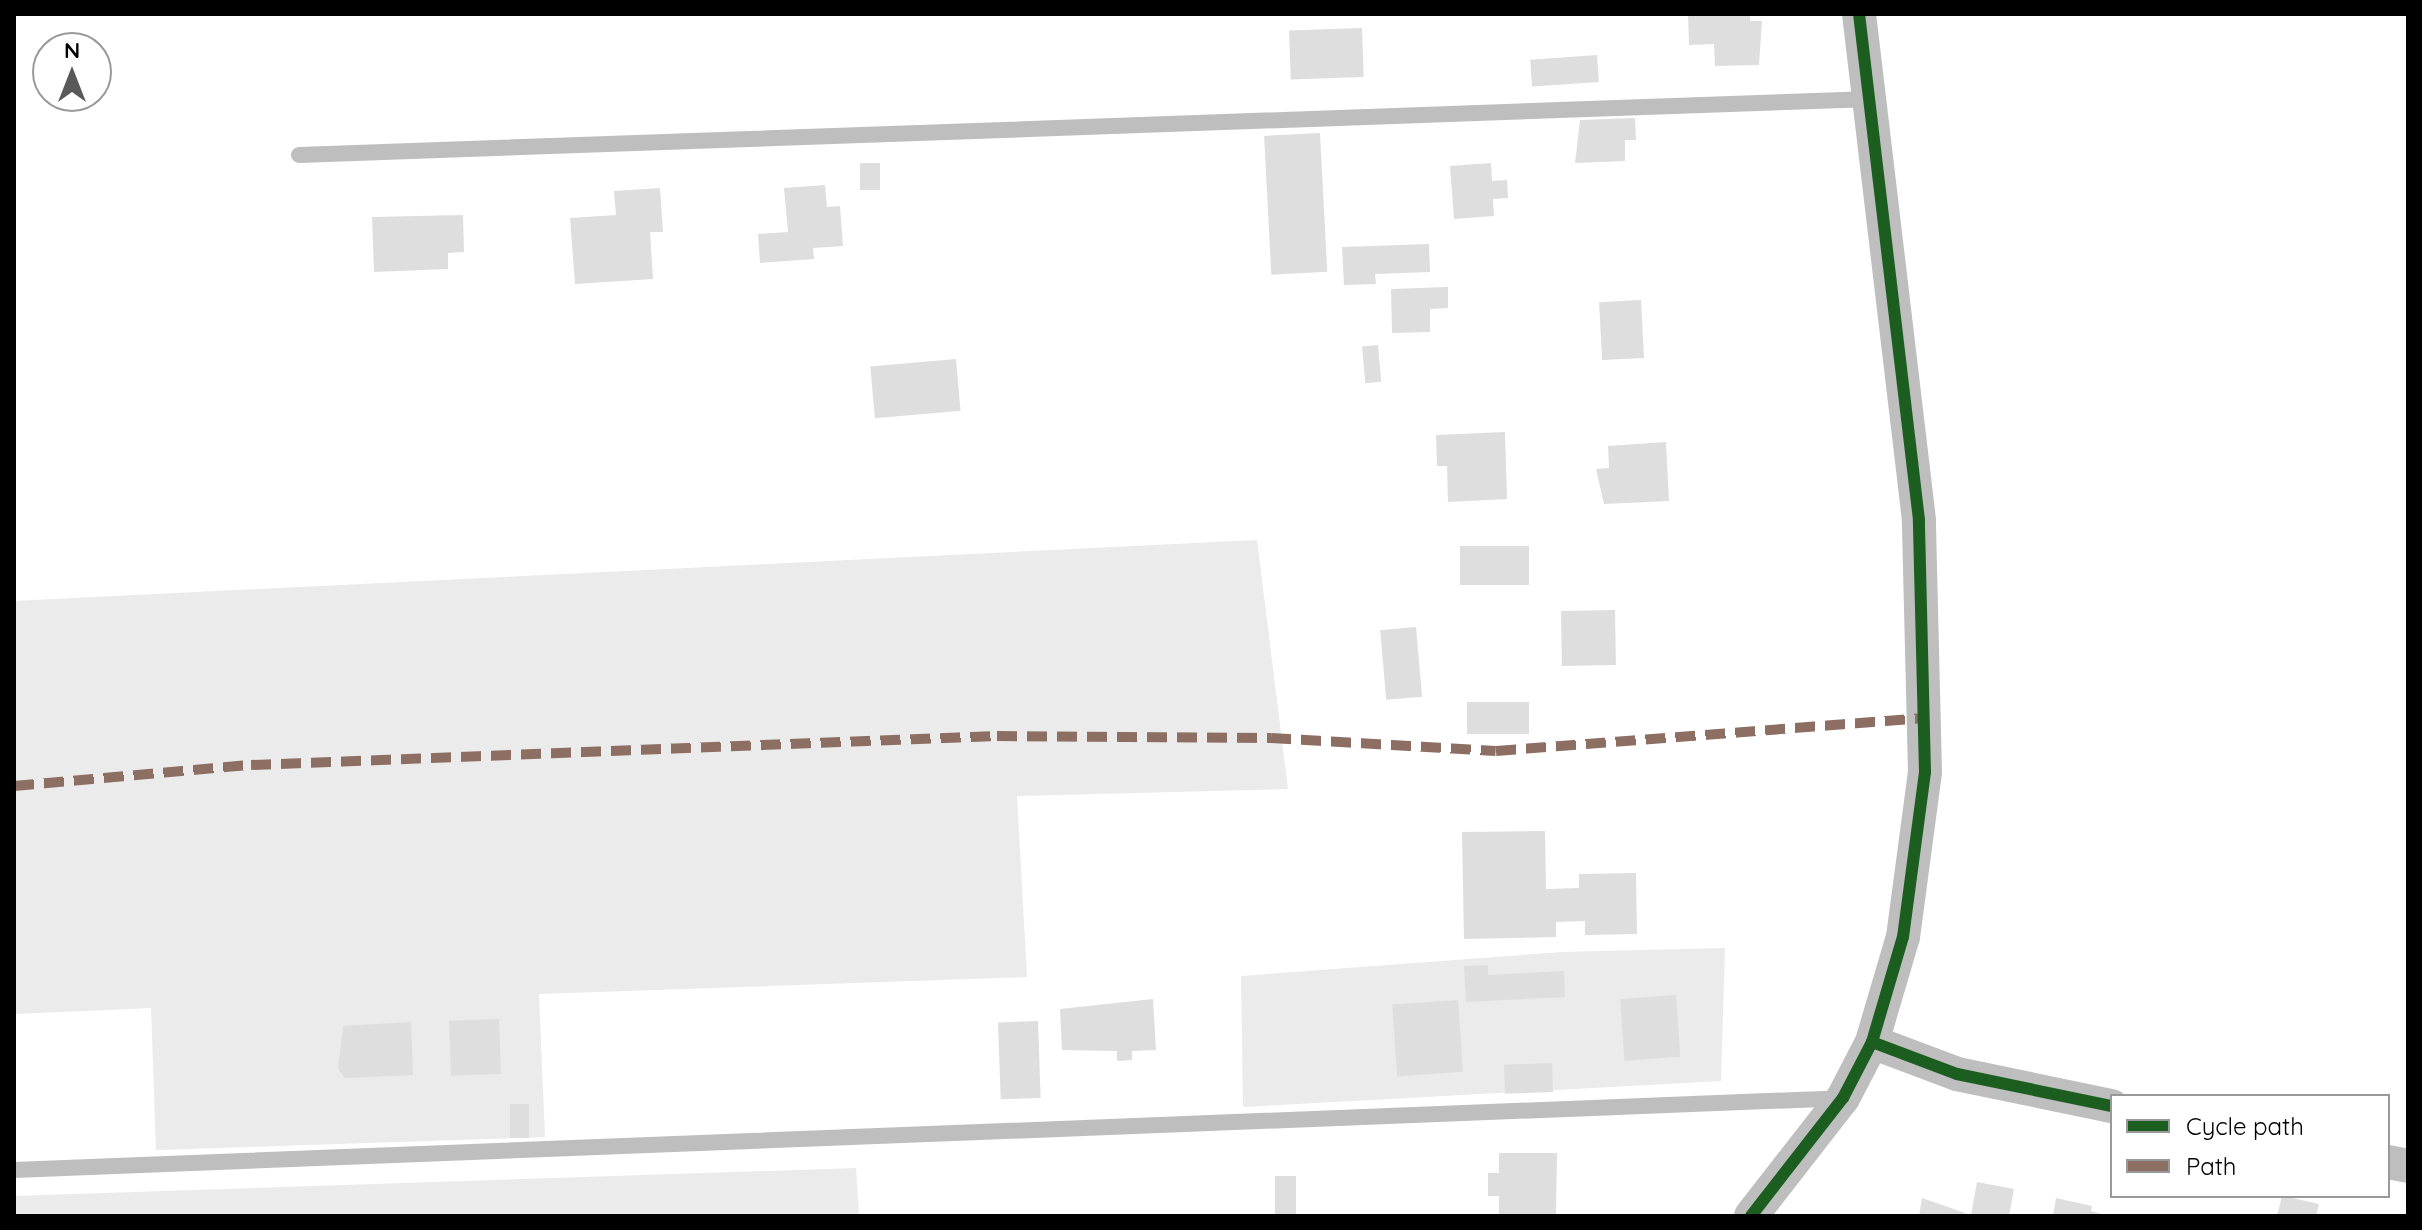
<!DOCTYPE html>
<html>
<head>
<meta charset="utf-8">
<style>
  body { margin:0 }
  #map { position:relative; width:2422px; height:1230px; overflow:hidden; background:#fff; font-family:Quicksand,sans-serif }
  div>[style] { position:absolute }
  .green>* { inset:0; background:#ebebeb }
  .building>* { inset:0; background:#dedede; transform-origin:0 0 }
  .service>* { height:16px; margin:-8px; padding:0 8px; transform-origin:8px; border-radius:8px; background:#bebebe }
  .minor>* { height:34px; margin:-17px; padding:0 17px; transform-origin:17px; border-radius:17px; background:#bebebe }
  .quiet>* { height:10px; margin-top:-5px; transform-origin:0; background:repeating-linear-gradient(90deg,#8d6e63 0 20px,transparent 0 30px) }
  .cycleway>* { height:12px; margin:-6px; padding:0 6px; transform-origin:6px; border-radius:6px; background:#1b5e20 }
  span { translate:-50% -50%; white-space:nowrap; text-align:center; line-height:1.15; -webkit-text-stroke:8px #fff; paint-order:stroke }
  .frame { position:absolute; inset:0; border:16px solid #000; pointer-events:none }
  .legend { position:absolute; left:2110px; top:1094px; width:280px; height:104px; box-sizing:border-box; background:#fff; border:2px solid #999; margin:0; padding:10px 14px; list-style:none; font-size:24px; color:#000 }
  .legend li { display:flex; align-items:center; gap:16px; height:40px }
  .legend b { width:40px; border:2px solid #999 }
  .north { position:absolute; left:32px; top:32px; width:80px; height:80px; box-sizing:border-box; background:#fff; border:2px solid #999; border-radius:50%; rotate:0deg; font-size:22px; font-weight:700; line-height:32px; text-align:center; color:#000 }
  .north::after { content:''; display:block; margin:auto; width:28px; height:36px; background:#595959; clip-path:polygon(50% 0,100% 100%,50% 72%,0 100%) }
</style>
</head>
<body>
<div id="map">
  <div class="green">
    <i style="clip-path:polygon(1257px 540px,1288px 789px,1017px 796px,1027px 977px,539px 994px,545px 1137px,156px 1150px,151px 1008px,14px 1014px,14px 601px)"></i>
    <i style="clip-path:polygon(1725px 948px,1721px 1081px,1243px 1107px,1241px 976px,1561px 952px)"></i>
    <i style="clip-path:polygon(856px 1168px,859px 1216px,14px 1216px,14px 1196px)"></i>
  </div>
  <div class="building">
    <i style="clip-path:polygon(1688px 14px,1750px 14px,1750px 21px,1762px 21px,1759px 65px,1715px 66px,1714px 44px,1689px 45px)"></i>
    <i style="left:1362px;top:28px;width:49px;height:73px;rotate:88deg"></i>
    <i style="left:1597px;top:55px;width:27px;height:67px;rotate:86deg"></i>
    <i style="clip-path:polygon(1635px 118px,1636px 140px,1625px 140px,1625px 161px,1575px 163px,1580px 120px)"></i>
    <i style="left:1320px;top:133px;width:139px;height:56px;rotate:87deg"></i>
    <i style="left:860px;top:163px;width:20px;height:27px"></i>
    <i style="clip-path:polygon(1491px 163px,1492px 181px,1507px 180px,1508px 198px,1493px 199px,1494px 216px,1454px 219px,1450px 166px)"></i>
    <i style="clip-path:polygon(825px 185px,827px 207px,840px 206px,843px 246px,813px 248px,814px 259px,760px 263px,758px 234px,788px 232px,784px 188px)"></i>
    <i style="clip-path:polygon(660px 188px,663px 232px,650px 232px,653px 279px,575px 284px,570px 218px,616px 215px,614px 191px)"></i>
    <i style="clip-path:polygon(463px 215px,464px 252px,448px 253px,448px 269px,374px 272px,372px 217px)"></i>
    <i style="clip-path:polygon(1429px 244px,1430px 272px,1375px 274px,1376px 284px,1344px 285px,1342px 247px)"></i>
    <i style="clip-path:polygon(1448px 287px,1448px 308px,1430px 309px,1430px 332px,1392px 333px,1391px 289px)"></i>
    <i style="left:1641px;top:300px;width:58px;height:42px;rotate:87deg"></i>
    <i style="left:1378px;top:345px;width:37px;height:16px;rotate:85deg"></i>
    <i style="left:956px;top:359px;width:52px;height:86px;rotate:85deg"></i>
    <i style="clip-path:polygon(1505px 432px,1507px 499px,1448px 502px,1447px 466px,1437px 466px,1436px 435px)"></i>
    <i style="clip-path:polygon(1666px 442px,1669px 501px,1604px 504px,1596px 469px,1609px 468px,1608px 446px)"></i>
    <i style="left:1529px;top:546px;width:39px;height:69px;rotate:90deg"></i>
    <i style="left:1615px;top:610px;width:55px;height:54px;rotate:89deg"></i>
    <i style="left:1416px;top:627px;width:70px;height:36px;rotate:85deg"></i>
    <i style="left:1467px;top:702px;width:62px;height:32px"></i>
    <i style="clip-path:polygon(1545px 831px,1546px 889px,1579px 888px,1579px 874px,1636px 873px,1637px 934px,1585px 935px,1585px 921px,1556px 922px,1556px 937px,1464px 939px,1462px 832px)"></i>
    <i style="clip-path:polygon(1488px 965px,1488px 975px,1564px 971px,1565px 997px,1466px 1002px,1464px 966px)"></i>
    <i style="left:1676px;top:995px;width:62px;height:56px;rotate:86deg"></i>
    <i style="clip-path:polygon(1153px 999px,1156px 1050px,1132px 1051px,1132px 1060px,1117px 1061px,1117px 1051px,1062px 1050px,1060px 1009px)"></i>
    <i style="left:1458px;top:1000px;width:72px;height:66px;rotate:86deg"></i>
    <i style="left:499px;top:1019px;width:55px;height:50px;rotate:88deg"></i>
    <i style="left:1038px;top:1021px;width:77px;height:40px;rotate:88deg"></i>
    <i style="clip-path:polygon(411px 1022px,413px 1075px,345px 1078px,338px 1069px,343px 1026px)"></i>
    <i style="left:1552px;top:1063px;width:29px;height:48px;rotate:88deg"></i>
    <i style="left:510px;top:1104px;width:19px;height:34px"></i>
    <i style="clip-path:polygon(1499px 1153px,1557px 1153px,1556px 1216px,1499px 1215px,1499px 1196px,1488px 1196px,1488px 1173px,1499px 1173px)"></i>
    <i style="left:1275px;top:1176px;width:21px;height:40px"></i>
    <i style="clip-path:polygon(1977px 1182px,2014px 1189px,2009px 1216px,1919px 1216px,1922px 1198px,1971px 1215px)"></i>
    <i style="clip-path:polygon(2282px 1196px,2319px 1204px,2316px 1216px,2277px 1216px)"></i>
    <i style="clip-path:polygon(2056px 1198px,2092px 1206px,2091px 1211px,2108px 1216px,2053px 1216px)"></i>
  </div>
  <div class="service">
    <i style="left:299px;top:155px;width:1574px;rotate:-2.04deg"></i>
    <i style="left:14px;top:1170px;width:1830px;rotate:-2.25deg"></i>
  </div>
  <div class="minor">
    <i style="left:1872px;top:1042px;width:91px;rotate:20.6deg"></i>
    <i style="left:1957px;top:1074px;width:158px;rotate:11.7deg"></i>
    <i style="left:2388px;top:1162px;width:20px;rotate:11deg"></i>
    <i style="left:1751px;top:1216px;width:150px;rotate:-52.1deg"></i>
    <i style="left:1843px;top:1098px;width:63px;rotate:-62.6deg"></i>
    <i style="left:1872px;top:1042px;width:109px;rotate:-73.6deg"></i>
    <i style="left:1903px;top:937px;width:166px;rotate:-82.4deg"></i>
    <i style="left:1925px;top:772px;width:252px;rotate:-91.4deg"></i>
    <i style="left:1919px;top:520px;width:510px;rotate:-96.76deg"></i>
  </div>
  <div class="quiet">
    <i style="left:14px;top:786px;width:238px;rotate:-5.1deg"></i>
    <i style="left:251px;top:765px;width:747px;rotate:-2.23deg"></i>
    <i style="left:997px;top:736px;width:274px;rotate:0.4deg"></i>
    <i style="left:1271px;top:738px;width:225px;rotate:3.3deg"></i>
    <i style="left:1496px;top:751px;width:430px;rotate:-4.4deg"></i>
  </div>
  <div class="cycleway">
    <i style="left:1872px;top:1042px;width:91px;rotate:20.6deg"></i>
    <i style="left:1957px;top:1074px;width:158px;rotate:11.7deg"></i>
    <i style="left:1751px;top:1216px;width:150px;rotate:-52.1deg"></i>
    <i style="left:1843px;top:1098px;width:63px;rotate:-62.6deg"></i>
    <i style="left:1872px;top:1042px;width:109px;rotate:-73.6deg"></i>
    <i style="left:1903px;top:937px;width:166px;rotate:-82.4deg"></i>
    <i style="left:1925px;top:772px;width:252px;rotate:-91.4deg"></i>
    <i style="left:1919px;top:520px;width:510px;rotate:-96.76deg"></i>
  </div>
  <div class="frame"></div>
  <ul class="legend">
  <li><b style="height:10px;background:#1b5e20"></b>Cycle path</li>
  <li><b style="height:10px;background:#8d6e63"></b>Path</li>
  </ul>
  <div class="north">N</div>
</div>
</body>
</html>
